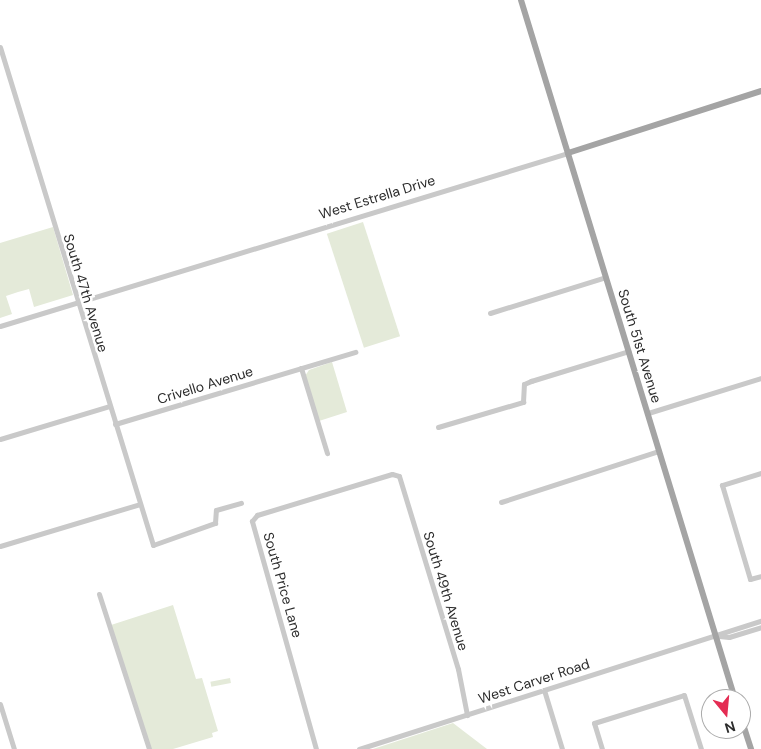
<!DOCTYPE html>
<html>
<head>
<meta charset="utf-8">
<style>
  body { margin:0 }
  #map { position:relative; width:761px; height:749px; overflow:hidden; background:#fff; font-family:"DM Sans",sans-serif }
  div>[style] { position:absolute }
  .green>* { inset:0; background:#e4ead9; transform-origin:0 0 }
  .minor>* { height:5px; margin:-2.5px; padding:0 2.5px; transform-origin:2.5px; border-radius:2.5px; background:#c9c9c9 }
  .major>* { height:6px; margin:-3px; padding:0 3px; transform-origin:3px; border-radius:3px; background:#a4a4a4 }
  span { translate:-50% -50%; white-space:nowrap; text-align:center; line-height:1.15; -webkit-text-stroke:5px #fff; paint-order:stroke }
  .street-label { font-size:14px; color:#2c2c2c }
  .north { position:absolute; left:701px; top:689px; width:50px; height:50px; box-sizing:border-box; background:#fff; border:1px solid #ababab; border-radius:50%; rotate:163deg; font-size:14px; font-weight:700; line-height:20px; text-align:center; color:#2c2c2c }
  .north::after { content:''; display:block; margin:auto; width:18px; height:22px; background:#e42c53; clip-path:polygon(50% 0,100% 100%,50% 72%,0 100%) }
</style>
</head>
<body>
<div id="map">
  <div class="green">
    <i style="left:363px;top:222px;width:120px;height:38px;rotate:72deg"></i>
    <i style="clip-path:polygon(53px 227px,73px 295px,34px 307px,29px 289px,18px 292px,6px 296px,12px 314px,0 318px,0 243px)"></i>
    <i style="clip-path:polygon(332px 362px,347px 412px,319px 421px,305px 376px,309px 370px)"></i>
    <i style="clip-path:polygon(173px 605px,196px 679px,202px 678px,218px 731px,212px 733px,213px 737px,173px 749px,151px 749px,111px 625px)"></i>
    <i style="left:230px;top:678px;width:5px;height:20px;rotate:79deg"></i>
    <i style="clip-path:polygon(453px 723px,487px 749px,373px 749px)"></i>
  </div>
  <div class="minor">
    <i style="left:0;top:47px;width:521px;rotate:72.92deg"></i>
    <i style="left:153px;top:545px;width:66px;rotate:-19.5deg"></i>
    <i style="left:215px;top:523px;width:13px;rotate:-86deg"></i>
    <i style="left:216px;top:510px;width:26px;rotate:-16deg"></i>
    <i style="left:490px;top:313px;width:121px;rotate:-17.2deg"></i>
    <i style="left:0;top:326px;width:594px;rotate:-16.94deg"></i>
    <i style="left:301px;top:368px;width:89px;rotate:73deg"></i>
    <i style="left:648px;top:413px;width:118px;rotate:-17.2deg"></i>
    <i style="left:115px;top:424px;width:251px;rotate:-16.7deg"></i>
    <i style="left:438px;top:427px;width:89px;rotate:-16.4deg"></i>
    <i style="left:523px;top:402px;width:18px;rotate:-87deg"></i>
    <i style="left:524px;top:384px;width:8px;rotate:-23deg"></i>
    <i style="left:531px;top:381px;width:102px;rotate:-17deg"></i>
    <i style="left:0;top:439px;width:114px;rotate:-16.8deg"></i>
    <i style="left:761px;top:473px;width:41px;rotate:162.9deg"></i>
    <i style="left:722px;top:485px;width:98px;rotate:73.4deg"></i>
    <i style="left:750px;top:579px;width:11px;rotate:-15deg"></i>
    <i style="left:501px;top:502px;width:166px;rotate:-17.9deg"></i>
    <i style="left:0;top:546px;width:146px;rotate:-16.7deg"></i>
    <i style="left:99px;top:594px;width:163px;rotate:72.1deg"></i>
    <i style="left:719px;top:636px;width:10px;rotate:6deg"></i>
    <i style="left:729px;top:637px;width:34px;rotate:-17deg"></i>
    <i style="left:544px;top:690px;width:62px;rotate:73deg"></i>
    <i style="left:0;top:704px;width:47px;rotate:72.7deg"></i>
    <i style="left:316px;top:749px;width:237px;rotate:-105.7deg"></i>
    <i style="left:252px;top:521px;width:8px;rotate:-50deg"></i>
    <i style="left:257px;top:515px;width:141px;rotate:-16.9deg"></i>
    <i style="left:392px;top:474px;width:7px;rotate:16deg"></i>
    <i style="left:399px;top:476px;width:202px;rotate:73deg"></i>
    <i style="left:458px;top:669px;width:47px;rotate:78.9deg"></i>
    <i style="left:359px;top:749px;width:422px;rotate:-17.7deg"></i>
    <i style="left:602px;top:749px;width:27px;rotate:-107deg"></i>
    <i style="left:594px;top:723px;width:94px;rotate:-17.3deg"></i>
    <i style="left:684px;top:695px;width:57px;rotate:72.5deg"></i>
  </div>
  <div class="major">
    <i style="left:521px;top:0;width:731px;rotate:72.98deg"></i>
    <i style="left:568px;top:153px;width:203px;rotate:-17.8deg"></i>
    <i style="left:741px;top:718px;width:33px;rotate:72deg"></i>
  </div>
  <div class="street-label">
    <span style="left:377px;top:197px;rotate:-17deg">West Estrella Drive</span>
    <span style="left:86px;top:293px;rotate:73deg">South 47th Avenue</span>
    <span style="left:640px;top:346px;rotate:73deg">South 51st Avenue</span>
    <span style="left:205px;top:385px;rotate:-17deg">Crivello Avenue</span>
    <span style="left:283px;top:585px;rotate:74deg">South Price Lane</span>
    <span style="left:446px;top:591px;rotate:73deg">South 49th Avenue</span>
    <span style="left:534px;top:681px;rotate:-18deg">West Carver Road</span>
  </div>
  <div class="north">N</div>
</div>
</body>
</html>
